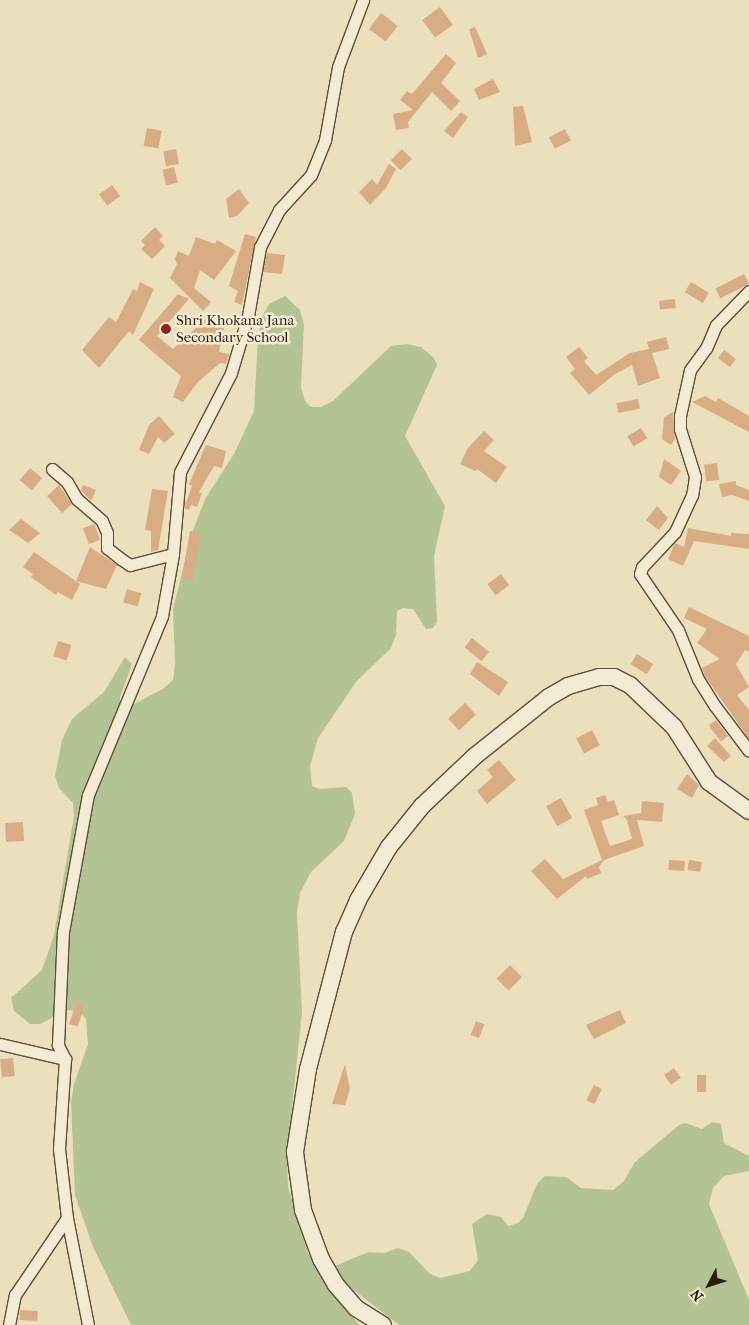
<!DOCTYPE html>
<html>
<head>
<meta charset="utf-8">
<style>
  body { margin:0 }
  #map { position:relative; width:749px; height:1325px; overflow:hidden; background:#ece0bc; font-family:"IM FELL French Canon",serif }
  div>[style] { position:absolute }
  .green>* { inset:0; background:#b4c393 }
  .building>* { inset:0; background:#d8ac85; transform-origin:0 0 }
  .roads { filter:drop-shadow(1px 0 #5d4c39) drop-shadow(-1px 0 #5d4c39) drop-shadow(0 1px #5d4c39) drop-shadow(0 -1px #5d4c39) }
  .minor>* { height:11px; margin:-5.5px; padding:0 5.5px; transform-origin:5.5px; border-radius:5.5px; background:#f3ebd3 }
  .secondary>* { height:16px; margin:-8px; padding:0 8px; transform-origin:8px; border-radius:8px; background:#f3ebd3 }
  .dots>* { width:14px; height:14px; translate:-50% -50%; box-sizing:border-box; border:2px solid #f3ebd3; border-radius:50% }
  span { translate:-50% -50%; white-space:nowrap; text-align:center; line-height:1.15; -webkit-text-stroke:5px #f3ebd3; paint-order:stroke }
  .poi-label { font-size:15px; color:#2d1b0d }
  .left { translate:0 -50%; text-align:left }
  .north { position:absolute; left:684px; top:1260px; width:50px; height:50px; -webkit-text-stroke:4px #f3ebd3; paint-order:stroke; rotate:230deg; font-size:14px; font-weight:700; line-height:20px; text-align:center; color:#2d1b0d }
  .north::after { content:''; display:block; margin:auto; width:18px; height:22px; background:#2d1b0d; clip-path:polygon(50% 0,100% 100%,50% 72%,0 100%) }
</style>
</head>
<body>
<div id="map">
  <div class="green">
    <i style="clip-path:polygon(285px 296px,300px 310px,304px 324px,301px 387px,305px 401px,311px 407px,321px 407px,333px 401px,391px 346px,407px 344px,421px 347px,434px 358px,437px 365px,405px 436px,445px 506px,434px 556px,437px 622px,433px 628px,426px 629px,413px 609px,403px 608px,397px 611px,396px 635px,391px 648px,356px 682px,318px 738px,310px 766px,312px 786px,320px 789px,346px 787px,352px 793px,355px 814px,344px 841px,311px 872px,300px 893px,297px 913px,302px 1013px,287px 1155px,288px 1187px,308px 1253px,337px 1300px,360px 1325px,131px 1325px,93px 1247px,75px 1195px,71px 1102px,74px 1084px,88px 1044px,86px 1019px,79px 1011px,67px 1010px,40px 1024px,30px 1024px,14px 1011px,11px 998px,42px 970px,54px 935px,74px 816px,73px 803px,59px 788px,55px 776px,62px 740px,72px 719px,104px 692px,125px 657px,132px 664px,120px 697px,120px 711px,163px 689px,173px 680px,175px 664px,173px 609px,192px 533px,205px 499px,234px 454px,254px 411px,258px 337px,263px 315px,269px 304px)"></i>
    <i style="clip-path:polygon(712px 1122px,721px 1124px,724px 1143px,749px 1156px,749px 1171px,724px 1176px,713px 1188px,709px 1204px,749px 1300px,749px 1325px,399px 1325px,347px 1285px,335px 1266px,368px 1252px,384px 1253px,398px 1248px,409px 1252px,430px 1274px,440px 1278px,470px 1271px,478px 1260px,472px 1224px,487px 1214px,501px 1217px,508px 1226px,518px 1223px,523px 1218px,537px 1184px,545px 1176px,566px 1177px,581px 1188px,613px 1190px,624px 1181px,635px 1162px,679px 1125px,686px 1123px,702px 1129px)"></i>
  </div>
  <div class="building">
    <i style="left:440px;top:7px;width:22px;height:22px;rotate:54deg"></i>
    <i style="left:381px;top:13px;width:21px;height:20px;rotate:37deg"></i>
    <i style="clip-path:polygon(475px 27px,487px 54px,478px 58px,469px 29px)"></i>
    <i style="clip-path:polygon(446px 54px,456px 63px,441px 83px,460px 101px,451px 111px,432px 92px,408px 122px,409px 128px,396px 130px,393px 114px,413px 110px,400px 100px,407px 91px,412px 94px)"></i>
    <i style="clip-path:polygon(493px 79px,500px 92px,479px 100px,474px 89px)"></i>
    <i style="clip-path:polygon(523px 106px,532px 142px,515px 146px,513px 107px)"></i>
    <i style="clip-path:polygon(461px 112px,468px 117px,453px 138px,444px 131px)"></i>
    <i style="left:147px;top:128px;width:15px;height:18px;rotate:11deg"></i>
    <i style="left:565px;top:129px;width:13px;height:18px;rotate:63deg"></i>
    <i style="left:176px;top:149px;width:15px;height:13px;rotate:79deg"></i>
    <i style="left:402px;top:149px;width:14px;height:16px;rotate:45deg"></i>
    <i style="clip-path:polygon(389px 164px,396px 169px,386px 188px,370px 205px,359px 192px,372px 179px,377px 185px)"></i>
    <i style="left:174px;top:167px;width:16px;height:12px;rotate:76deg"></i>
    <i style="left:112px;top:185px;width:14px;height:16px;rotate:54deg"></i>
    <i style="clip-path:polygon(239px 189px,249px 203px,237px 216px,229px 218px,226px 199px)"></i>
    <i style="clip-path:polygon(155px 227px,163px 236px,159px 240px,165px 246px,152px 259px,141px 249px,145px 245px,141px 241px)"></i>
    <i style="clip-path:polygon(245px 234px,256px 237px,242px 305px,234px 302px,238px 291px,229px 286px)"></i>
    <i style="clip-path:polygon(196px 237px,215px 244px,217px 240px,236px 251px,214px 280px,200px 270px,194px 288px,211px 302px,203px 311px,170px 278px,177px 264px,175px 259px,178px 251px,189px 256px)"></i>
    <i style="clip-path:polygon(267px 253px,285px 255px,282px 274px,263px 272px)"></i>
    <i style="left:744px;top:274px;width:11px;height:32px;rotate:63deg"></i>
    <i style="clip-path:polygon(140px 282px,154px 289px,133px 335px,129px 331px,99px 368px,82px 350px,109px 317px,116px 322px,133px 289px,137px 291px)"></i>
    <i style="left:691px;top:282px;width:21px;height:12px;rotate:31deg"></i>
    <i style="clip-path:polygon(178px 294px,189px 299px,157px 336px,173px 349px,207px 318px,225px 323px,219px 352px,229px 354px,226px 364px,220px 363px,198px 382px,183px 402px,173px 397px,181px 376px,139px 340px)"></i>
    <i style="left:675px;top:299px;width:9px;height:16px;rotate:84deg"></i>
    <i style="clip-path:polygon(666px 337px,669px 349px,652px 353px,660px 378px,638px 386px,632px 365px,615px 374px,589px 395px,570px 373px,575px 369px,566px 357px,579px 347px,588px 358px,584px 361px,596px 375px,630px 353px,649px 349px,647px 342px)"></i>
    <i style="left:724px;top:350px;width:15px;height:10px;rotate:37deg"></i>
    <i style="clip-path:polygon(705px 396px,716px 402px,718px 398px,749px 416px,749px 432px,692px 402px)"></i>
    <i style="left:638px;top:399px;width:10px;height:22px;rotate:79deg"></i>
    <i style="clip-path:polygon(673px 412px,675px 439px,671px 445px,662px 439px,664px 417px)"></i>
    <i style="clip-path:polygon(159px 416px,175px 434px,164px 443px,158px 437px,149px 454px,139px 450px,149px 425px)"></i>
    <i style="left:641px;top:428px;width:12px;height:16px;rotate:59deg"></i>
    <i style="clip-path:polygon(484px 431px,494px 440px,484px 451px,507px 467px,496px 483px,477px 469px,475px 471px,460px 464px,468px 448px)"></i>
    <i style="clip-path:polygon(206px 445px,226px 451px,222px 468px,214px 466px,199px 492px,202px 493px,197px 507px,191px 505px,189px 510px,184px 508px,192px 486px,189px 484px)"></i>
    <i style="clip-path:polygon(664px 459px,681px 471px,671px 485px,659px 477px)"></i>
    <i style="left:717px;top:463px;width:17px;height:13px;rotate:83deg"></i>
    <i style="left:30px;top:468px;width:16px;height:16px;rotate:40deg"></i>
    <i style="clip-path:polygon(736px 481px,736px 485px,749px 490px,749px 501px,732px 495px,722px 497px,719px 484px)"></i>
    <i style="clip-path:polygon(59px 485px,72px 504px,62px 513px,47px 496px)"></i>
    <i style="clip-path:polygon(83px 485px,96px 490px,91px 501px,81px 490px)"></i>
    <i style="clip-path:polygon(152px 489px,168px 491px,158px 550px,151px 552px,151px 531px,145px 530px)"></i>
    <i style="clip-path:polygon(657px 506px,668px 518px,659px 530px,646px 520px)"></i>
    <i style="clip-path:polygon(21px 519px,40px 533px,28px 543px,9px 530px)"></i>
    <i style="left:94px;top:524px;width:17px;height:12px;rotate:69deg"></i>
    <i style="clip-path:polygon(688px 528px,731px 536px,731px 533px,749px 534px,749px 549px,694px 541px,683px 566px,668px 559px,675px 543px,684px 547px)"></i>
    <i style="left:190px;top:531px;width:11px;height:48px;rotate:10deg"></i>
    <i style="clip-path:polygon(90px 547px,117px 565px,106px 589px,76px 581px)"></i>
    <i style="clip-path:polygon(34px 552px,80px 584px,72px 600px,58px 592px,56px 595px,31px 577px,33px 574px,23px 567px)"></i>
    <i style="left:501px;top:574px;width:14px;height:17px;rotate:54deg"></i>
    <i style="left:127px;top:589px;width:15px;height:14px;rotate:16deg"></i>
    <i style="clip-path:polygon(689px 607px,749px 636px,749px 652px,745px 650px,736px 664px,749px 687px,737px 695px,749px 710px,749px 739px,705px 676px,702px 668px,720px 659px,697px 643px,707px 629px,684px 618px)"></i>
    <i style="left:472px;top:638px;width:22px;height:12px;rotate:39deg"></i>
    <i style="left:58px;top:641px;width:14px;height:16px;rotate:17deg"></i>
    <i style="left:637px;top:654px;width:19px;height:12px;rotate:32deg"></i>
    <i style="clip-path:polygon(477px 662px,508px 682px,499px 696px,470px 674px)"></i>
    <i style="left:465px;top:703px;width:16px;height:23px;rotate:47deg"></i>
    <i style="left:716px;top:720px;width:20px;height:9px;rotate:53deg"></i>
    <i style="left:592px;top:730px;width:17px;height:18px;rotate:62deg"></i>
    <i style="clip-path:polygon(715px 738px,731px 756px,724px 762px,707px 746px)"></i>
    <i style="clip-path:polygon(499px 760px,516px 780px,487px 804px,477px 791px,493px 777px,487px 770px)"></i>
    <i style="clip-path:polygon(687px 774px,699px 785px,692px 798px,677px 789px)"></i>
    <i style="clip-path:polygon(605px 795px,608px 802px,614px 800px,619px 815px,601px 821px,610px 846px,632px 839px,627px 820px,623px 816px,641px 813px,642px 801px,664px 803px,662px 822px,637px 820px,644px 846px,604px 860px,599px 867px,601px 873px,587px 879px,586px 876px,557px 899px,531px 871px,545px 859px,563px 879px,602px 860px,584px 810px,598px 805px,596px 798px)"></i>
    <i style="left:561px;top:798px;width:23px;height:17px;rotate:61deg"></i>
    <i style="left:23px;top:822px;width:19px;height:18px;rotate:87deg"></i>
    <i style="left:669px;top:860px;width:16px;height:10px;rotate:4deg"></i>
    <i style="left:689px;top:860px;width:13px;height:10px;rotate:9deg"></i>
    <i style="left:510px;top:965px;width:17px;height:19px;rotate:45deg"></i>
    <i style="left:76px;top:1003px;width:9px;height:22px;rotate:18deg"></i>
    <i style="clip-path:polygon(620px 1010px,626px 1023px,594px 1039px,586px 1025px)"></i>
    <i style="left:476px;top:1021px;width:9px;height:15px;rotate:21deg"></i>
    <i style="left:13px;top:1058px;width:18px;height:13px;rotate:84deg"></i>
    <i style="clip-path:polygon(345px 1064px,350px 1089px,345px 1105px,332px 1104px)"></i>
    <i style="left:674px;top:1068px;width:12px;height:12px;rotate:55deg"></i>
    <i style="left:697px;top:1075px;width:9px;height:17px"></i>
    <i style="left:594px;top:1085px;width:9px;height:17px;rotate:27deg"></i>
    <i style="left:20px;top:1310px;width:18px;height:10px;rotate:3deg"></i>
  </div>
  <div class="roads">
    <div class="minor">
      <i style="left:749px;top:291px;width:47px;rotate:134.1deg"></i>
      <i style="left:716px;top:325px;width:25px;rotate:113deg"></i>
      <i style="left:706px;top:348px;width:27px;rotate:126deg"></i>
      <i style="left:690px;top:370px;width:47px;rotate:102.3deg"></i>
      <i style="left:680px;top:416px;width:13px;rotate:90deg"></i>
      <i style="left:680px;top:429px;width:50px;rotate:72.6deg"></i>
      <i style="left:695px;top:477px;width:18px;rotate:99deg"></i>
      <i style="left:692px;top:495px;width:41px;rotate:114.7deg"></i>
      <i style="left:675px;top:532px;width:48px;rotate:133.3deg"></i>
      <i style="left:642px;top:567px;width:7px;rotate:106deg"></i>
      <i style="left:640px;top:574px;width:68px;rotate:55.8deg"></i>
      <i style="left:678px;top:630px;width:53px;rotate:67.8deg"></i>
      <i style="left:698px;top:679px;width:32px;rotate:58deg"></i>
      <i style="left:715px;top:706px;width:56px;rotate:52.9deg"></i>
      <i style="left:52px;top:469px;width:20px;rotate:41deg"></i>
      <i style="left:67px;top:482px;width:20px;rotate:60deg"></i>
      <i style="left:77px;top:499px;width:33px;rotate:41deg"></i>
      <i style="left:102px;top:521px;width:13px;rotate:67deg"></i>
      <i style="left:107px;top:533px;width:15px;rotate:90deg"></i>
      <i style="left:107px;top:548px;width:18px;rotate:38deg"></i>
      <i style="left:121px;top:559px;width:11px;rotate:34deg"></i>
      <i style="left:130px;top:565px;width:44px;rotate:-14.3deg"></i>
      <i style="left:0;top:1044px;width:67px;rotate:13deg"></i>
      <i style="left:9px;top:1325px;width:31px;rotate:-79deg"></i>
      <i style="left:15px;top:1295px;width:93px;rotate:-56deg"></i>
      <i style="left:88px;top:1325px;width:109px;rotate:-101.1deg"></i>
      <i style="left:67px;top:1218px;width:69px;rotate:-96.6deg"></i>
      <i style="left:59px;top:1149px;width:90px;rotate:-86.2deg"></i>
      <i style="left:65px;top:1059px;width:16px;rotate:-117deg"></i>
      <i style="left:58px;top:1045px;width:113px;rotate:-87.5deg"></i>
      <i style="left:63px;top:932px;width:139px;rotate:-79.7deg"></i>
      <i style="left:88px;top:795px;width:194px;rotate:-67.5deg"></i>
      <i style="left:162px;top:616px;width:63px;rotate:-79.9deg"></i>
      <i style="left:173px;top:554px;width:82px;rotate:-85.1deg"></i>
      <i style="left:180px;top:472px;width:111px;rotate:-62.7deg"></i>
      <i style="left:231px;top:373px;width:59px;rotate:-73.4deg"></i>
      <i style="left:248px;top:316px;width:70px;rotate:-80.1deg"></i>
      <i style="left:260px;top:247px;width:42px;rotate:-62.8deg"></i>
      <i style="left:279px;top:210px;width:47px;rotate:-47.6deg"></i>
      <i style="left:311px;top:175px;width:38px;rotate:-68deg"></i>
      <i style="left:325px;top:140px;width:74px;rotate:-79.9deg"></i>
      <i style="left:338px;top:67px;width:72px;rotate:-69.5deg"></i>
    </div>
    <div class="secondary">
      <i style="left:383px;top:1325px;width:32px;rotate:-148deg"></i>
      <i style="left:356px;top:1308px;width:30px;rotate:-131deg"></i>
      <i style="left:336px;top:1285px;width:30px;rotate:-120deg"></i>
      <i style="left:321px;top:1259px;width:52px;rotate:-110.2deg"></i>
      <i style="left:303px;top:1210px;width:59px;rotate:-97.9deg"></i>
      <i style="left:295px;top:1152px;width:84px;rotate:-81.1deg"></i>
      <i style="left:308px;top:1069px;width:142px;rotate:-75.3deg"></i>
      <i style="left:344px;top:932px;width:35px;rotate:-66deg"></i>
      <i style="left:358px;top:900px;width:61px;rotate:-59.7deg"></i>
      <i style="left:389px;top:847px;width:53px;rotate:-51.2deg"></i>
      <i style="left:422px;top:806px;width:73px;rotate:-43.3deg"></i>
      <i style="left:475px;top:756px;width:95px;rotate:-38.6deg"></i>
      <i style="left:549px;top:697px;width:22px;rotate:-30deg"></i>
      <i style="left:568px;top:686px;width:32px;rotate:-16deg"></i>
      <i style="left:599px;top:677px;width:15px"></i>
      <i style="left:614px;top:677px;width:18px;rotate:27deg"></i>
      <i style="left:630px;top:685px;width:61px;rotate:43.7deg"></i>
      <i style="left:674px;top:727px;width:65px;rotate:57.5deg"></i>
      <i style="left:709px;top:782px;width:49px;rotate:35.9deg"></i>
    </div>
  </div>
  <div class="dots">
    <i style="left:166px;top:329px;background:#8f2418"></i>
  </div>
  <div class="poi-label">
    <span class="left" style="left:176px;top:329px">Shri Khokana Jana<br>Secondary School</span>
  </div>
  <div class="north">N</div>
</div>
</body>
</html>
